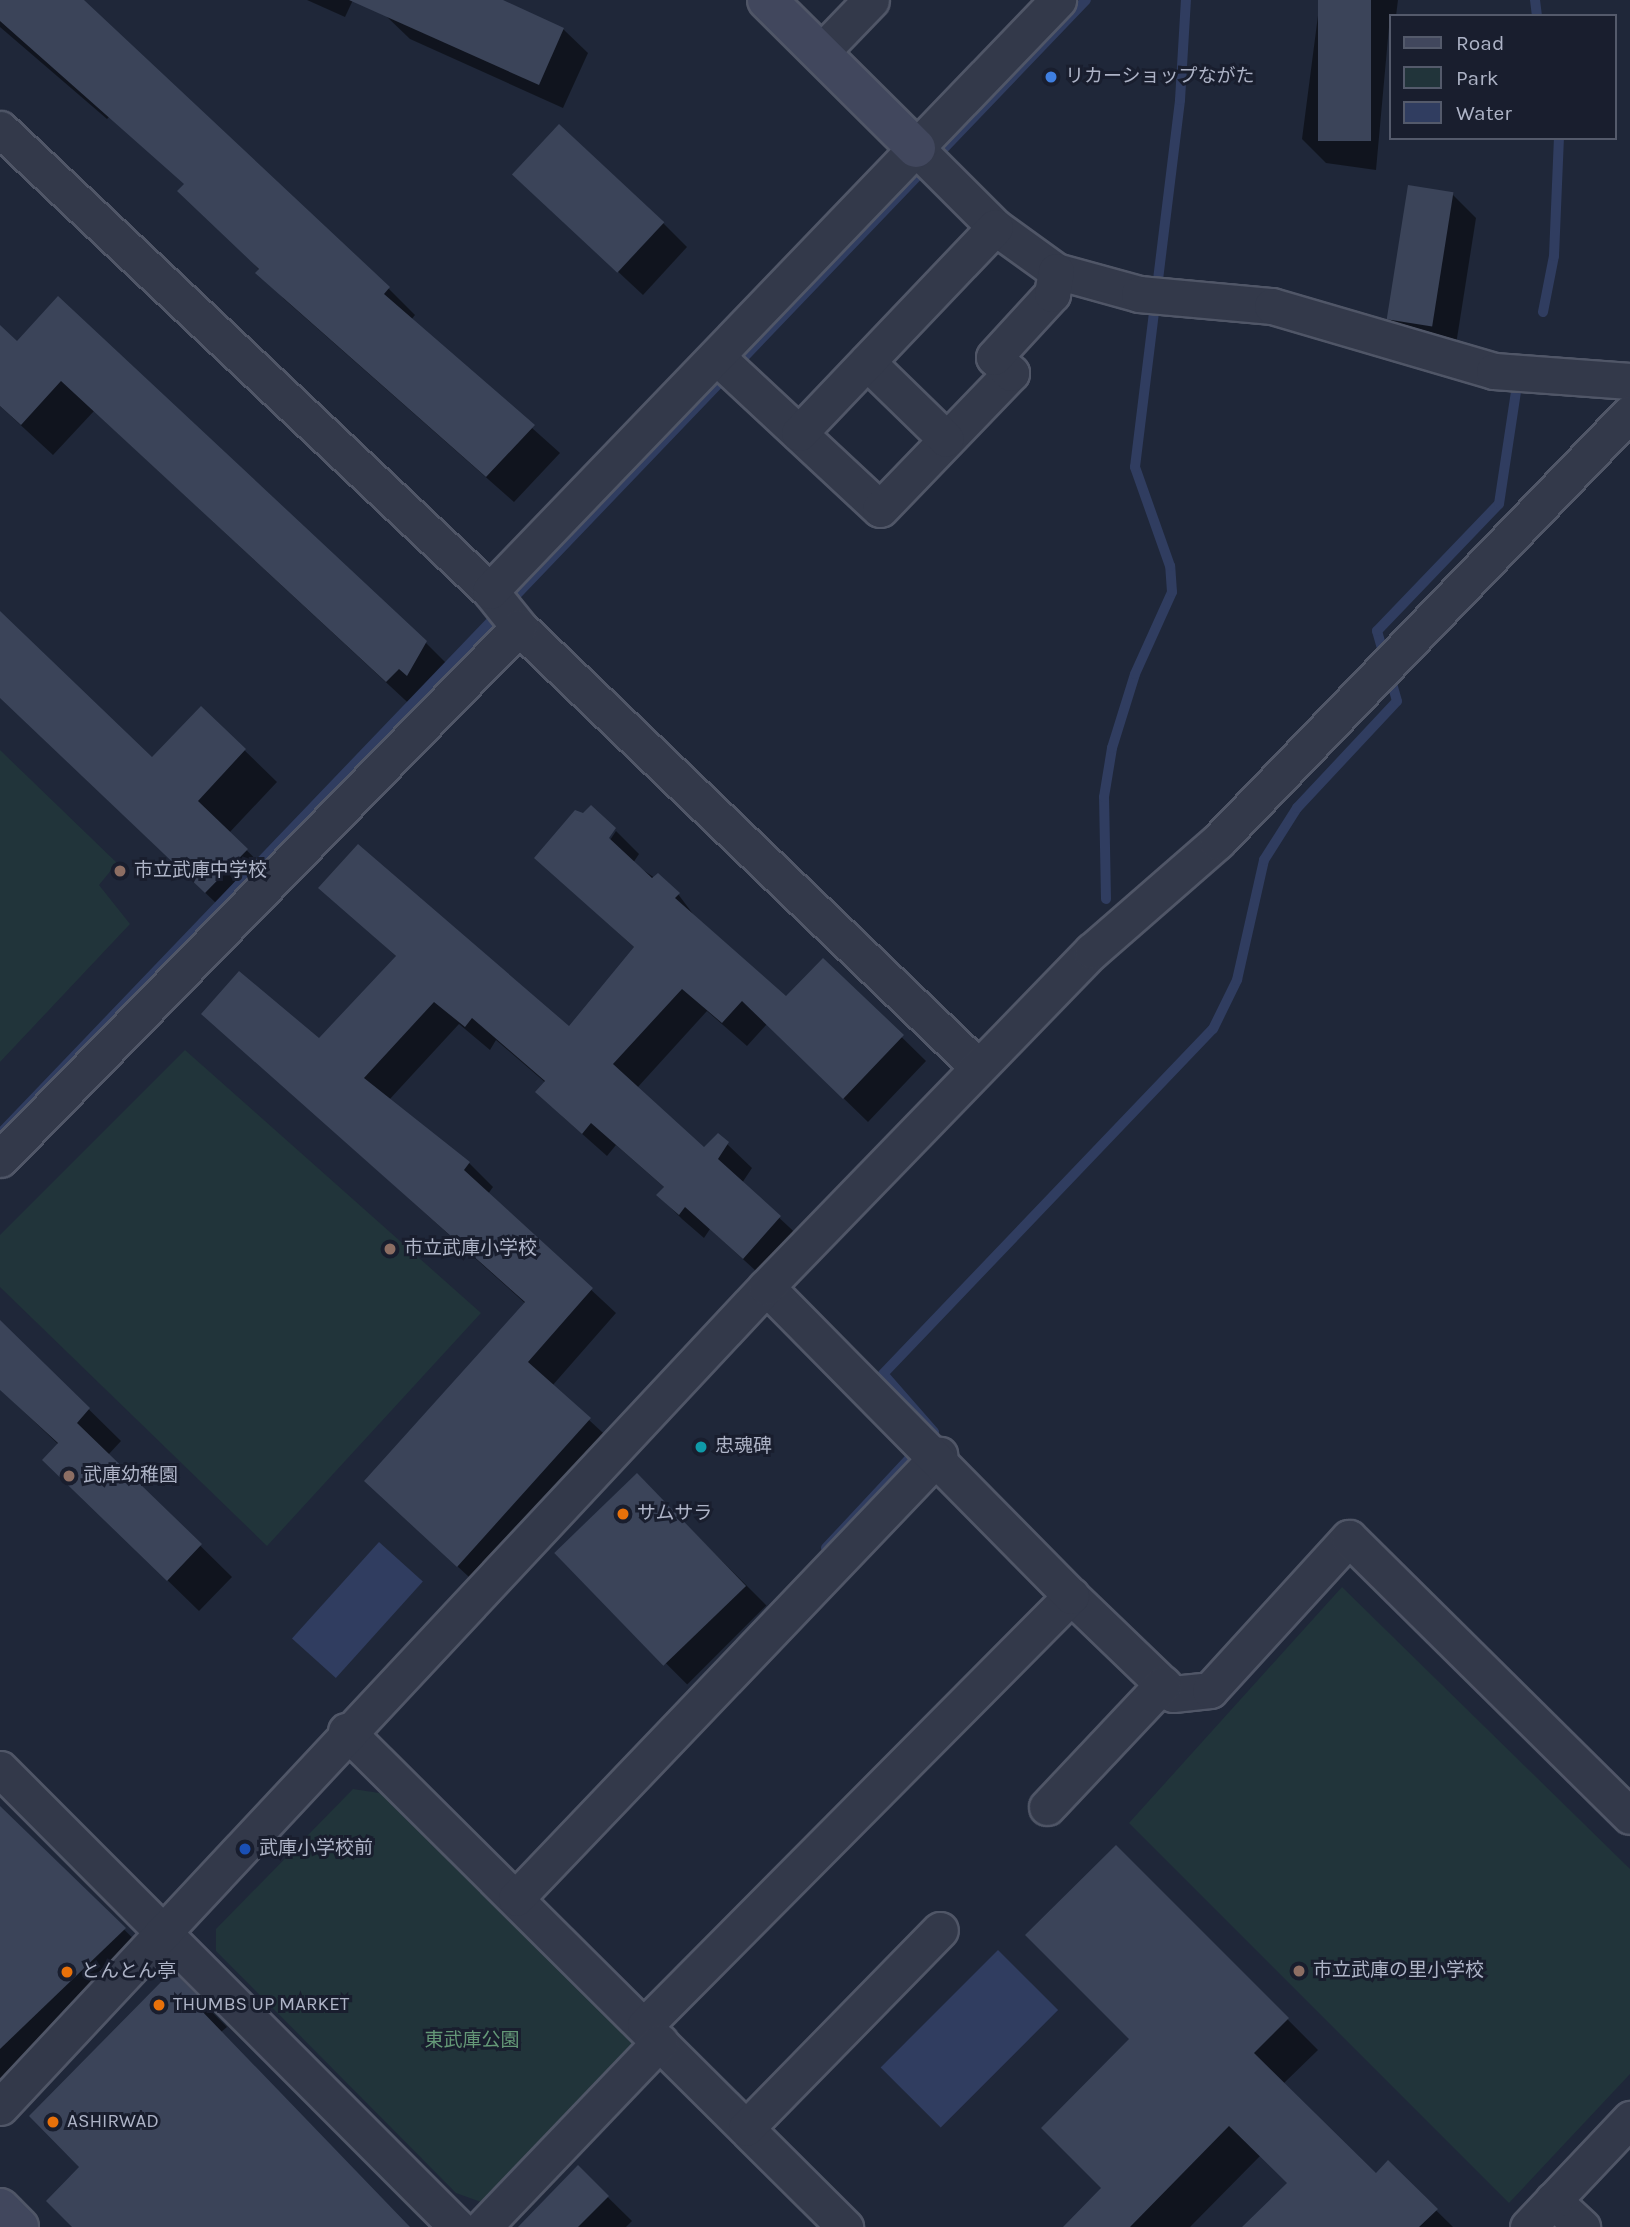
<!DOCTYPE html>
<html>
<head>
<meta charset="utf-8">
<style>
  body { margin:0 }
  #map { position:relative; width:1630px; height:2227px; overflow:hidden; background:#1f2739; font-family:Karla,"Noto Sans JP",sans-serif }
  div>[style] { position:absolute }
  .green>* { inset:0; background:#21343a }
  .water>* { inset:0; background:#303d60; transform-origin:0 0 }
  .shadow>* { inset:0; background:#0007; transform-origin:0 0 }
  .stream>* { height:10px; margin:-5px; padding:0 5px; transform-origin:5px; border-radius:5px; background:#303d60 }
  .building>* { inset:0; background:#3b4459; transform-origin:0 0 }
  .roads { filter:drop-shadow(2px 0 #505667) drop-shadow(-2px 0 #505667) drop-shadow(0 2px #505667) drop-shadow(0 -2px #505667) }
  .street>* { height:35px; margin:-17.5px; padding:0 17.5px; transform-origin:17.5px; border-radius:17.5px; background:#33394a }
  .secondary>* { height:38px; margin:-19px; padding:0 19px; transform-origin:19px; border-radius:19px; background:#41475d }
  .dots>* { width:19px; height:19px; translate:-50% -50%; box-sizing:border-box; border:4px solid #191e2e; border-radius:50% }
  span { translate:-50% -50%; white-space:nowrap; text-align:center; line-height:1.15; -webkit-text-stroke:6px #191e2e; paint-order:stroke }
  .poi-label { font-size:19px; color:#adb3c6 }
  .left { translate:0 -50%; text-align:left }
  .park-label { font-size:19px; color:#649877 }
  .legend { position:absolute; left:1389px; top:14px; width:228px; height:126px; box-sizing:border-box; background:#191e2e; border:2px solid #545a6b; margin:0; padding:9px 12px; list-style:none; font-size:21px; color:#adb3c6 }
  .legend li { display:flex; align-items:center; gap:14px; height:35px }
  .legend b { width:35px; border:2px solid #545a6b }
</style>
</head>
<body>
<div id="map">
  <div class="green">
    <i style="clip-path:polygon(0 750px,117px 863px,99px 885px,130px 924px,0 1062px)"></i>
    <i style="clip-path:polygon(185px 1050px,481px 1313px,267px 1546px,0 1287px,0 1235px)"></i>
    <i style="clip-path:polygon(1342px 1587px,1630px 1869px,1630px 2074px,1509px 2203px,1129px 1823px)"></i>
    <i style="clip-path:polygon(353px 1789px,386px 1794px,635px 2033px,632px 2049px,481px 2202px,456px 2193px,216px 1951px,216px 1929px)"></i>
  </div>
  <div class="water">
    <i style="left:379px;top:1542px;width:59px;height:130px;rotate:42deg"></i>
    <i style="left:998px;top:1950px;width:85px;height:166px;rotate:45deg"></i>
  </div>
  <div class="shadow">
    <i style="clip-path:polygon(0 0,82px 0,389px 289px,415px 315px,411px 320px,560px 453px,514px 502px,284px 299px,186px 185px,111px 115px,107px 119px,0 27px)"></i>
    <i style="clip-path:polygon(307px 0,353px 0,345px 17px)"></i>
    <i style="clip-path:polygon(392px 0,498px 0,563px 29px,588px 53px,563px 108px,410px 39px,385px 15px)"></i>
    <i style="clip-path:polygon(1320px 0,1398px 0,1396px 16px,1390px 16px,1376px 170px,1326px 163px,1302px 139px)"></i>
    <i style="clip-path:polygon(1452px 194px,1476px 218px,1455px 351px,1413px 342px,1388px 318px)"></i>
    <i style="clip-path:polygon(539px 198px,663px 223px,687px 247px,643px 295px)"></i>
    <i style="clip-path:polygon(0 333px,425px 642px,457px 674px,418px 712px,94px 411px,53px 455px,0 406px)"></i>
    <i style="clip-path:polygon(0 614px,152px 759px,201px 708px,277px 782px,229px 833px,279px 882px,238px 924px,0 697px)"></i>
    <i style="clip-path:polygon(616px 831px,639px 854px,633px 863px,678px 894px,699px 922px,786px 998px,823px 960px,926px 1061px,868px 1122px,767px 1024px,747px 1046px,707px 1011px,637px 1088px,704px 1149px,727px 1144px,752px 1168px,742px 1183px,804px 1241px,768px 1282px,710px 1229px,704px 1238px,682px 1219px,658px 1195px,665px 1188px,616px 1145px,607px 1156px,562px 1116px,546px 1083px,496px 1040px,490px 1050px,459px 1024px,389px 1100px,469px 1163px,493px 1187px,488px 1194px,616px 1313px,552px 1386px,614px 1443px,482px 1589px,391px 1505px,526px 1304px,204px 1014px,319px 1040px,397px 957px,321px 888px,569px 1028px,635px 948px,536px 858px,606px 846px)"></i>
    <i style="clip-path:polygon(0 1322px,121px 1441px,108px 1455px,232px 1577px,199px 1611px,76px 1491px,59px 1445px,0 1389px)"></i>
    <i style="left:637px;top:1476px;width:183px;height:112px;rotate:45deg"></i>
    <i style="clip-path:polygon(0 1808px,148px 1953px,0 2097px)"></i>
    <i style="clip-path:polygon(1116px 1847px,1318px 2050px,1283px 2084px,1376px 2175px,1388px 2163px,1453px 2227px,1244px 2227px,1289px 2183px,1261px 2155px,1190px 2227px,1065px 2227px,1103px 2188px,1132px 2039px)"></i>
    <i style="clip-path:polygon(204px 2004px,227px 2027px,221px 2032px,407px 2227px,74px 2227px,81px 2167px,191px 2012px)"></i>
    <i style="clip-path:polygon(578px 2168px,632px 2221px,626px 2227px,520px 2227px)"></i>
  </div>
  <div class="stream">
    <i style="left:1535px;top:0;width:16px;rotate:83deg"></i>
    <i style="left:1543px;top:312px;width:57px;rotate:-78.9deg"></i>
    <i style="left:1554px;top:256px;width:118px;rotate:-87.6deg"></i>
    <i style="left:1106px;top:899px;width:102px;rotate:-91.1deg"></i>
    <i style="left:1104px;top:797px;width:50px;rotate:-80.7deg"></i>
    <i style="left:1112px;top:748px;width:77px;rotate:-72.7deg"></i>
    <i style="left:1135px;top:674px;width:90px;rotate:-65.7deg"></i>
    <i style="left:1172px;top:592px;width:26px;rotate:-94deg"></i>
    <i style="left:1170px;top:566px;width:105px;rotate:-109.5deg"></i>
    <i style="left:1135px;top:467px;width:370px;rotate:-83deg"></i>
    <i style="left:1180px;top:100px;width:100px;rotate:-86.6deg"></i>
    <i style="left:0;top:1134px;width:1570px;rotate:-46.24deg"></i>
    <i style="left:826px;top:1548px;width:158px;rotate:-47deg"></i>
    <i style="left:934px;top:1432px;width:77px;rotate:-131.3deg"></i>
    <i style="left:883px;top:1374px;width:477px;rotate:-46.3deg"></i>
    <i style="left:1213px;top:1029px;width:55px;rotate:-63.9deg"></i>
    <i style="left:1237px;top:980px;width:123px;rotate:-77.3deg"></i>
    <i style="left:1264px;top:860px;width:62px;rotate:-57.6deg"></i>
    <i style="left:1297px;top:808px;width:146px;rotate:-46.9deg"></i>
    <i style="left:1397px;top:701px;width:73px;rotate:-105.9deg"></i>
    <i style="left:1377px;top:631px;width:176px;rotate:-46.2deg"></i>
    <i style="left:1499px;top:504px;width:120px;rotate:-81.4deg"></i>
  </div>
  <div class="building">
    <i style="clip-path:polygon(0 0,84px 0,390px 287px,384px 294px,535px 425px,486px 477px,255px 273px,259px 269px,177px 191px,184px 184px,0 21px)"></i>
    <i style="clip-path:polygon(349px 0,503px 0,564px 28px,539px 85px)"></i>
    <i style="left:1318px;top:0;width:53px;height:141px"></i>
    <i style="left:559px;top:124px;width:144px;height:69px;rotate:43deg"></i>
    <i style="left:1408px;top:185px;width:46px;height:136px;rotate:9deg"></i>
    <i style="clip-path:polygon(58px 296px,427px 641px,407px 676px,399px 669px,386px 682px,61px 381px,21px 425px,0 406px,0 325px,17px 341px)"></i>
    <i style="clip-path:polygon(0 611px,152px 757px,201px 706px,246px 749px,198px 801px,248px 849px,205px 893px,0 698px)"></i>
    <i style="clip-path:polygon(591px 805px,616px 828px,609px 838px,652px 878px,658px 873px,680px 893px,675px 898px,786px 996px,823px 958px,904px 1035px,843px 1099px,742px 1001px,722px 1023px,682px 989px,613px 1064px,704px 1147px,718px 1133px,729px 1142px,718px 1159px,781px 1216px,743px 1259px,685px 1207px,679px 1215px,656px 1195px,664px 1187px,591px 1123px,582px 1134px,535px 1092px,545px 1081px,472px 1018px,465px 1027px,434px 1002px,364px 1078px,470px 1162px,464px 1170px,593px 1288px,528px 1362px,591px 1418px,457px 1567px,364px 1481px,525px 1302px,201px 1014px,239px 971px,319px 1038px,396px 956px,318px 888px,358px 844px,569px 1026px,634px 947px,534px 858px,575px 810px,583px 813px)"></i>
    <i style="clip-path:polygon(0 1320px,90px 1408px,77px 1423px,202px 1544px,167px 1581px,42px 1460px,58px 1443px,0 1390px)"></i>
    <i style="left:637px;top:1473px;width:157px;height:115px;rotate:46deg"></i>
    <i style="clip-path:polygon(0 1806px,126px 1928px,0 2049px)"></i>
    <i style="clip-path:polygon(1116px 1845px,1289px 2018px,1254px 2053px,1376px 2173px,1388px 2160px,1438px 2209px,1419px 2227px,1242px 2227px,1287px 2183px,1229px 2126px,1130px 2227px,1063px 2227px,1101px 2188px,1041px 2128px,1129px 2039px,1025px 1935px)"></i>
    <i style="clip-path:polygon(179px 1977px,204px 2002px,198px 2007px,410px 2227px,72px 2227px,46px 2201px,79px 2167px,29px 2116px,163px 1980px)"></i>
    <i style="clip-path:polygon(578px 2165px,609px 2196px,578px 2227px,518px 2227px)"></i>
  </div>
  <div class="roads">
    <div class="street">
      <i style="left:821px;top:52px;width:72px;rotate:-46.1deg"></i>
      <i style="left:0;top:129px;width:673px;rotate:43.32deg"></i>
      <i style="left:490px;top:591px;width:46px;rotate:51.1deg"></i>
      <i style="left:519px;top:627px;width:636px;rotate:43.79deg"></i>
      <i style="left:916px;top:148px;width:112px;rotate:45deg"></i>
      <i style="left:995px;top:227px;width:75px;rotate:35.8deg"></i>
      <i style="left:1056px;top:271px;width:86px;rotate:15.5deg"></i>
      <i style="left:1139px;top:294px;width:134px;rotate:5.2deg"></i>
      <i style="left:1272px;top:306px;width:231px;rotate:16.3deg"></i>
      <i style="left:1494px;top:371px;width:136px;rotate:4.2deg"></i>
      <i style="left:718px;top:358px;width:221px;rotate:43deg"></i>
      <i style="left:880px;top:509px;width:189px;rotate:-46.1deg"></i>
      <i style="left:1011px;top:373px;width:23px;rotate:-137deg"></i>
      <i style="left:994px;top:357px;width:86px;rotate:-47.4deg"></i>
      <i style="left:1052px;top:294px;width:23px;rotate:-80deg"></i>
      <i style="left:867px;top:362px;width:110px;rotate:44.3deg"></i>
      <i style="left:799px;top:433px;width:284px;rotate:-46.4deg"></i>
      <i style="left:490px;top:591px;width:820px;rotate:-46.14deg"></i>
      <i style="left:0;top:1159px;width:743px;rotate:-45.71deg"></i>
      <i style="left:1071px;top:1596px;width:141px;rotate:43.9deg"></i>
      <i style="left:1173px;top:1694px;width:37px;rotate:-6deg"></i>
      <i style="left:1210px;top:1690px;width:206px;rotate:-47.6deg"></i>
      <i style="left:1349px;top:1538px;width:395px;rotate:44.7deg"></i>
      <i style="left:346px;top:1731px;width:704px;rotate:44.83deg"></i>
      <i style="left:0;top:1769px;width:647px;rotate:45.06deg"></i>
      <i style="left:1047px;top:1807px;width:169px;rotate:-46.7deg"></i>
      <i style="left:516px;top:1898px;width:613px;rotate:-46.32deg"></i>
      <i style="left:645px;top:2025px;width:605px;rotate:-45.2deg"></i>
      <i style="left:1071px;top:1596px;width:434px;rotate:-134.6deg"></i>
      <i style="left:0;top:2107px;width:1122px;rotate:-46.95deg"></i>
      <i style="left:766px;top:1287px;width:468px;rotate:-45.9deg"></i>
      <i style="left:1092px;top:951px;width:166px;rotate:-41.1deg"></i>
      <i style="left:1217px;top:842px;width:595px;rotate:-46.09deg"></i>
      <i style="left:746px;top:2128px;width:277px;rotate:-45.6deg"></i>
      <i style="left:1553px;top:2200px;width:40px;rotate:43deg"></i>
      <i style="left:483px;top:2227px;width:256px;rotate:-46.3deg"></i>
      <i style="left:1528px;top:2227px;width:149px;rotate:-46.6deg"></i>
    </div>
    <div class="secondary">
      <i style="left:767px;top:0;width:210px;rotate:44.8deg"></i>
      <i style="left:0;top:2208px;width:27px;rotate:45deg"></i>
    </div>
  </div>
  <div class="dots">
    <i style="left:1051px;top:77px;background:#3f7fe0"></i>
    <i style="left:120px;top:871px;background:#8d6e63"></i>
    <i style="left:390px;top:1249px;background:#8d6e63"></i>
    <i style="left:701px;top:1447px;background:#0f9aa8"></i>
    <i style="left:69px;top:1476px;background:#8d6e63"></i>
    <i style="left:623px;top:1514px;background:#e8710a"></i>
    <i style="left:245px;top:1849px;background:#1a4fb4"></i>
    <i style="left:1299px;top:1971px;background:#8d6e63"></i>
    <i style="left:67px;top:1972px;background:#e8710a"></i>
    <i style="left:159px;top:2005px;background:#e8710a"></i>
    <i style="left:53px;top:2122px;background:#e8710a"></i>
  </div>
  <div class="poi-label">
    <span class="left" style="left:1065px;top:77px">リカーショップながた</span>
    <span class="left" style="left:134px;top:871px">市立武庫中学校</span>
    <span class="left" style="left:404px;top:1249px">市立武庫小学校</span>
    <span class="left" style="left:715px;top:1447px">忠魂碑</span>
    <span class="left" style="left:83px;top:1476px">武庫幼稚園</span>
    <span class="left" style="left:637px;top:1514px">サムサラ</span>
    <span class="left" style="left:259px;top:1849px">武庫小学校前</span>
    <span class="left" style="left:1313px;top:1971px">市立武庫の里小学校</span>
    <span class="left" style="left:81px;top:1972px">とんとん亭</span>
    <span class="left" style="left:173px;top:2005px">THUMBS UP MARKET</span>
    <span class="left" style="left:67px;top:2122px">ASHIRWAD</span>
  </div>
  <div class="park-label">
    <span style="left:472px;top:2041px">東武庫公園</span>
  </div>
  <ul class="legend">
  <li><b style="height:9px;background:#41475d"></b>Road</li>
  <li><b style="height:19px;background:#21343a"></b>Park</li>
  <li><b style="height:19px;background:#303d60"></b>Water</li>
  </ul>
</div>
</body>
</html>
